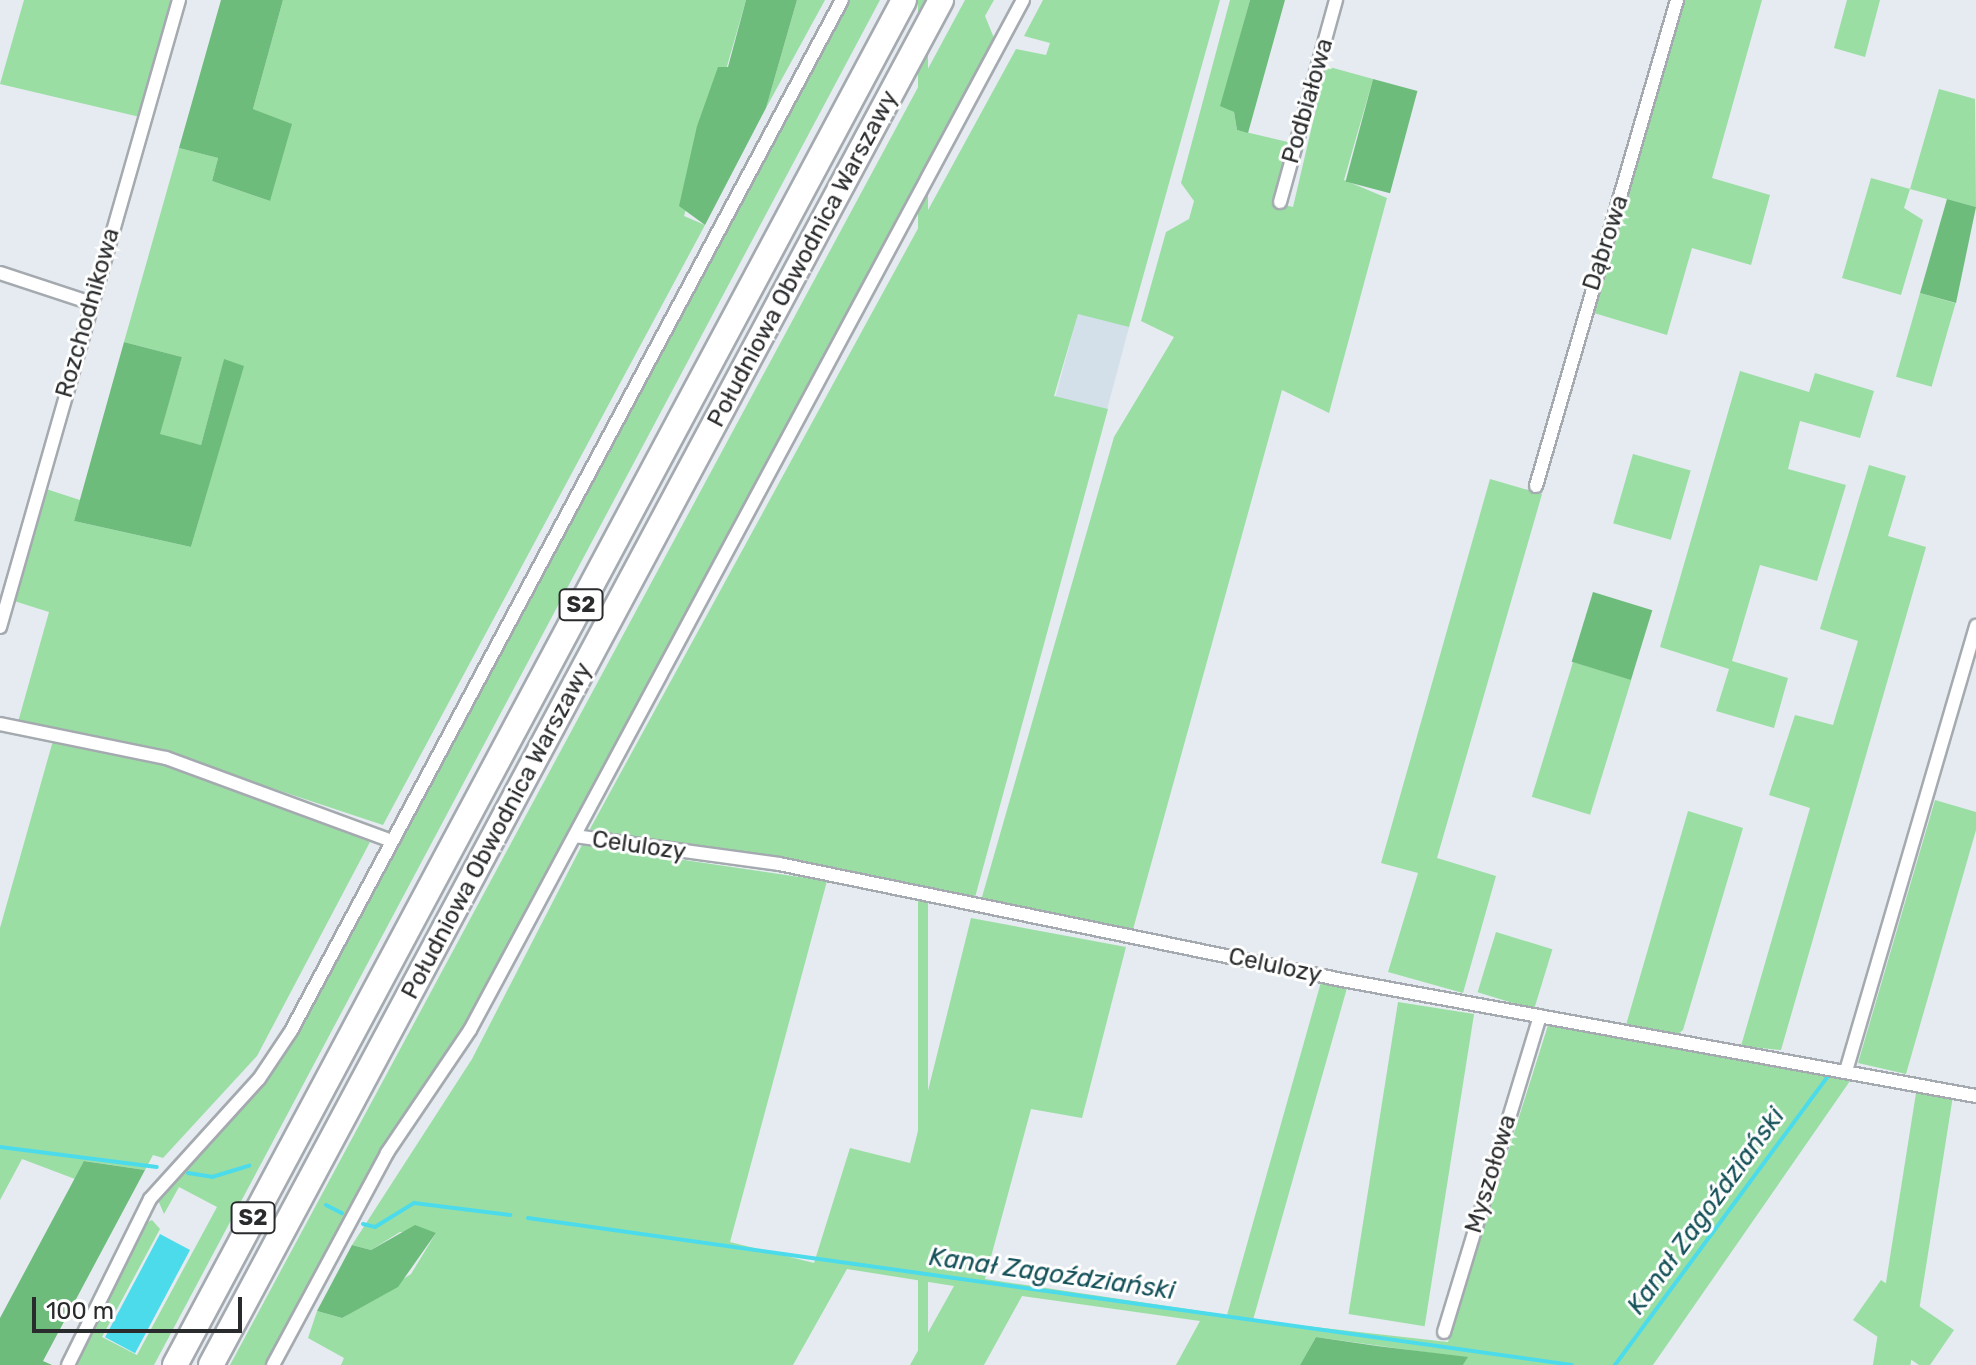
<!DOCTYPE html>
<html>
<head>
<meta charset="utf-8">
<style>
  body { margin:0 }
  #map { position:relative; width:1976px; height:1365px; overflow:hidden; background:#e5ebf0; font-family:Rubik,sans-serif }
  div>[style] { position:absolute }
  .built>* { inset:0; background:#d3e0ea; transform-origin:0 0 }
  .green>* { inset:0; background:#9adea4; transform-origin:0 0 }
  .forest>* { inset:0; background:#6ebc7c; transform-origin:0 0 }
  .water>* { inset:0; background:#4cdbeb; transform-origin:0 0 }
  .stream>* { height:4px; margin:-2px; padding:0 2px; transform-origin:2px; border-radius:2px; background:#4cdbeb }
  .roads { filter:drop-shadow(2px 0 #a4aaaf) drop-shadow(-2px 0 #a4aaaf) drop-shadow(0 2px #a4aaaf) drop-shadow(0 -2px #a4aaaf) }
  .street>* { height:12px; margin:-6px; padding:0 6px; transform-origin:6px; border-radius:6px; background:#fff }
  .highway>* { height:24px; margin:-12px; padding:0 12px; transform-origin:12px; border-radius:12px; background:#fff }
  span { translate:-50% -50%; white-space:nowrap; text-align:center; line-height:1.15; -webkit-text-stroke:6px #fff; paint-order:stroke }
  .shield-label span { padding:2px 6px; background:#fff; border:2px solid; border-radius:6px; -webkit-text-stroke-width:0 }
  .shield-label { font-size:22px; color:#292b2d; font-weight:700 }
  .street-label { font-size:24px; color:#292b2d }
  .water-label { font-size:26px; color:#155259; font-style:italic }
  .scale { position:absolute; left:32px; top:1297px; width:210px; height:36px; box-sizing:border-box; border:4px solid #292b2d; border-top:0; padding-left:10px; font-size:24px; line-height:28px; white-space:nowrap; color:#292b2d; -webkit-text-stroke:6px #fff; paint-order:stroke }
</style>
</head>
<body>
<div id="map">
  <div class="built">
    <i style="left:1078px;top:313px;width:53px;height:87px;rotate:15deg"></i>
  </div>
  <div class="green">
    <i style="clip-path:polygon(24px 0,175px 0,140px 117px,0 84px)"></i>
    <i style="clip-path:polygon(283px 0,746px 0,684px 216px,705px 225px,383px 825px,163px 752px,18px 722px,49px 612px,11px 600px,43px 488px,80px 500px,74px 521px,191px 547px,243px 366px,224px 360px,201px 445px,159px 435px,182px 357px,124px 342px,179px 148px,218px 158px,212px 181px,270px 201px,253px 109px)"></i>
    <i style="clip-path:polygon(797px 0,825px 0,766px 108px)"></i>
    <i style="clip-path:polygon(850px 0,880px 0,154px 1365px,74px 1365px,141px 1225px,152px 1220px,160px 1229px,102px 1337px,137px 1355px,217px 1207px,179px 1187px,164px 1214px,158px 1200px,291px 1044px)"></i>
    <i style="left:918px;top:0;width:10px;height:1548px"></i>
    <i style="clip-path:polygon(965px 0,994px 0,985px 16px,994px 38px,443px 1072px,366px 1179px,266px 1365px,230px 1365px)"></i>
    <i style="clip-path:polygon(1043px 0,1220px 0,1129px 327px,1078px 314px,1054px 396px,1108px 409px,974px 901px,787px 858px,598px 838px,590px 829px,1016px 49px,1046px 55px,1050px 43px,1024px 36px)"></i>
    <i style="clip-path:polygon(1230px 0,1250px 0,1221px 105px,1234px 112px,1237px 130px,1292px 143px,1276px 203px,1293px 207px,1326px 66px,1373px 79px,1344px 180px,1387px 198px,1329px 413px,1282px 390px,1132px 933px,980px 904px,1114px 437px,1174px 337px,1141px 321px,1166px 232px,1189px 219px,1194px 201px,1181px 183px)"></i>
    <i style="clip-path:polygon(1682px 0,1762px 0,1712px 178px,1770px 195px,1751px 265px,1692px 248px,1667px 335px,1594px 313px)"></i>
    <i style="clip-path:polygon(1847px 0,1880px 0,1865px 57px,1834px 48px)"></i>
    <i style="clip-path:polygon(1939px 89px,1975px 99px,1976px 207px,1910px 189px,1904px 208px,1923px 220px,1901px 295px,1842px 278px,1871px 178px,1910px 189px)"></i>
    <i style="left:1920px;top:293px;width:37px;height:87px;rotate:16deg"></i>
    <i style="clip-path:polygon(1740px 371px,1809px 392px,1815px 373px,1874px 391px,1860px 438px,1800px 421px,1788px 469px,1846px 485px,1817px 581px,1760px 565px,1732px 661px,1788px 678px,1774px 728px,1716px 711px,1729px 669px,1660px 647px)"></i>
    <i style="left:1633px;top:454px;width:60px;height:72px;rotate:16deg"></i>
    <i style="clip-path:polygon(1869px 465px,1906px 476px,1888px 536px,1926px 547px,1781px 1050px,1741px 1046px,1810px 808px,1769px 795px,1795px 715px,1833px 725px,1858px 641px,1820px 629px)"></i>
    <i style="clip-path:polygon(1490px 479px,1542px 494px,1437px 858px,1496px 876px,1463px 993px,1388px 972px,1418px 873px,1381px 863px)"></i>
    <i style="left:1573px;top:662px;width:61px;height:141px;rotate:17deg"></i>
    <i style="clip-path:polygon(54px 737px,198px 773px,370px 842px,257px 1056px,163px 1158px,153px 1155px,145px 1170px,85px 1161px,75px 1179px,22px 1159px,0 1200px,0 928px)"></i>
    <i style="clip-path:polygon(1935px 800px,1976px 812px,1976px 830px,1906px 1074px,1858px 1063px)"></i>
    <i style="clip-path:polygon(1688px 811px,1743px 828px,1683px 1030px,1674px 1037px,1626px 1025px)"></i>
    <i style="clip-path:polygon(582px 845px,827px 881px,730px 1242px,814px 1263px,850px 1148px,910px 1163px,971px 918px,1126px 947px,1082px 1118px,1031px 1109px,985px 1279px,1227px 1315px,1321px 982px,1347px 988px,1253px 1320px,1448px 1342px,1549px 1022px,1850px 1081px,1653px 1365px,1463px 1365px,1467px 1358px,1316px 1337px,1300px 1365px,1176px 1365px,1200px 1321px,1022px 1296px,984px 1365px,910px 1365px,954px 1286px,847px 1269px,793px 1365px,341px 1365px,344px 1358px,308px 1338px,317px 1311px,342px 1318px,411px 1274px,436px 1233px,400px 1232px,371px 1250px,352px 1245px,472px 1059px)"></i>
    <i style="left:1496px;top:932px;width:59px;height:63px;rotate:17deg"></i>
    <i style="left:1398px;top:1002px;width:77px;height:316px;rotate:9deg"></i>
    <i style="left:1916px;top:1093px;width:37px;height:331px;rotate:9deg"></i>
    <i style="clip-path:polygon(1881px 1280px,1954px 1330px,1930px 1365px,1919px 1365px,1853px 1320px)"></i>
  </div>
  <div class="forest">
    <i style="clip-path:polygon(221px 0,283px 0,253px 109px,292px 124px,270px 201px,212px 181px,218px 158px,179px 148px)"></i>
    <i style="clip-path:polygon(746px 0,797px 0,766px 108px,705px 225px,679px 206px,697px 126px,718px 67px,728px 67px)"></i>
    <i style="clip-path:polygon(1250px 0,1285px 0,1248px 133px,1237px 130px,1234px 112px,1220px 106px)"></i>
    <i style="left:1373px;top:79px;width:46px;height:106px;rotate:15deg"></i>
    <i style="clip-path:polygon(1947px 199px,1976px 207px,1956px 303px,1920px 293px)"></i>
    <i style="clip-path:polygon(124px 342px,182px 357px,160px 434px,201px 445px,224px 359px,244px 366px,191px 547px,74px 521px)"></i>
    <i style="left:1593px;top:592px;width:62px;height:73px;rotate:17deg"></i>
    <i style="clip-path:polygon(84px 1161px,145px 1170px,43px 1361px,52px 1365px,0 1365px,0 1318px)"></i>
    <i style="clip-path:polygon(415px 1225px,436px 1233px,398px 1287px,342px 1318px,317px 1311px,352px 1245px,371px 1250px)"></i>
    <i style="clip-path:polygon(1316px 1337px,1377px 1346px,1468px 1357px,1463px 1365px,1300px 1365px)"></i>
  </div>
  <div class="water">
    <i style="left:160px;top:1234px;width:34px;height:117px;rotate:28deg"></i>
  </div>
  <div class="stream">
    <i style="left:0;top:1147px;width:158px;rotate:7.3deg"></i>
    <i style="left:188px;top:1173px;width:24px;rotate:9deg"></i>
    <i style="left:212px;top:1177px;width:39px;rotate:-17deg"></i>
    <i style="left:326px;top:1205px;width:18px;rotate:27deg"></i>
    <i style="left:528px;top:1218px;width:1054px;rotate:8.01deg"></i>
    <i style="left:363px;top:1224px;width:12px;rotate:14deg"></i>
    <i style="left:375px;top:1227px;width:46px;rotate:-31.6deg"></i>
    <i style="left:414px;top:1203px;width:97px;rotate:7.1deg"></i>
    <i style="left:1615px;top:1365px;width:358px;rotate:-53.6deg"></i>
  </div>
  <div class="roads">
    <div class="street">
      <i style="left:1280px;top:202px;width:210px;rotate:-74.5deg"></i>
      <i style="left:0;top:273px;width:96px;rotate:18.2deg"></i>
      <i style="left:1536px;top:486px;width:506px;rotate:-73.82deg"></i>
      <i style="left:0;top:627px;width:652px;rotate:-74.07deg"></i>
      <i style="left:0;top:724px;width:169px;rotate:11.6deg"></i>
      <i style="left:166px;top:758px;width:240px;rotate:20.2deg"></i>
      <i style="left:575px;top:836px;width:206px;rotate:7.8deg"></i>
      <i style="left:779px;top:864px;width:575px;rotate:11.64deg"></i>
      <i style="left:1342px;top:980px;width:645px;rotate:10.37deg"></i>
      <i style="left:1846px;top:1071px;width:464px;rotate:-73.7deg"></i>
      <i style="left:1444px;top:1332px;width:330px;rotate:-73.1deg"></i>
      <i style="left:68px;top:1365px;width:185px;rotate:-63.7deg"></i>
      <i style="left:150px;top:1199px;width:162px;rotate:-47.8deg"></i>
      <i style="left:259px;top:1079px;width:58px;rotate:-56.3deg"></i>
      <i style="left:291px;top:1031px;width:1169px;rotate:-61.88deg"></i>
      <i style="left:273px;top:1365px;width:241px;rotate:-61.7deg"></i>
      <i style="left:387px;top:1153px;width:148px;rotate:-56deg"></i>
      <i style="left:470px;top:1030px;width:1169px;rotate:-61.77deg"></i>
    </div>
    <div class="highway">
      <i style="left:175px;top:1365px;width:1547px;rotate:-61.89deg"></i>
      <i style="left:211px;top:1365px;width:1548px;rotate:-61.86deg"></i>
    </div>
  </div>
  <div class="shield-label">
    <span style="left:581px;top:605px">S2</span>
    <span style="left:253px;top:1218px">S2</span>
  </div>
  <div class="street-label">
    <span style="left:1308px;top:101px;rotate:-74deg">Podbiałowa</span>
    <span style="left:1606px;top:243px;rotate:-72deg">Dąbrowa</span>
    <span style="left:803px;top:259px;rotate:-62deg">Południowa Obwodnica Warszawy</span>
    <span style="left:88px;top:313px;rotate:-74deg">Rozchodnikowa</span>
    <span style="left:497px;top:831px;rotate:-62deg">Południowa Obwodnica Warszawy</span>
    <span style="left:639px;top:846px;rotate:8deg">Celulozy</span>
    <span style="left:1275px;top:966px;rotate:12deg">Celulozy</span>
    <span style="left:1491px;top:1174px;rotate:-73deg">Myszołowa</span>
  </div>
  <div class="water-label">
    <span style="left:1706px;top:1211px;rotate:-54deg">Kanał Zagoździański</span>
    <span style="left:1052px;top:1274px;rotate:8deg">Kanał Zagoździański</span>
  </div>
  <div class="scale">100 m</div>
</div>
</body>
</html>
